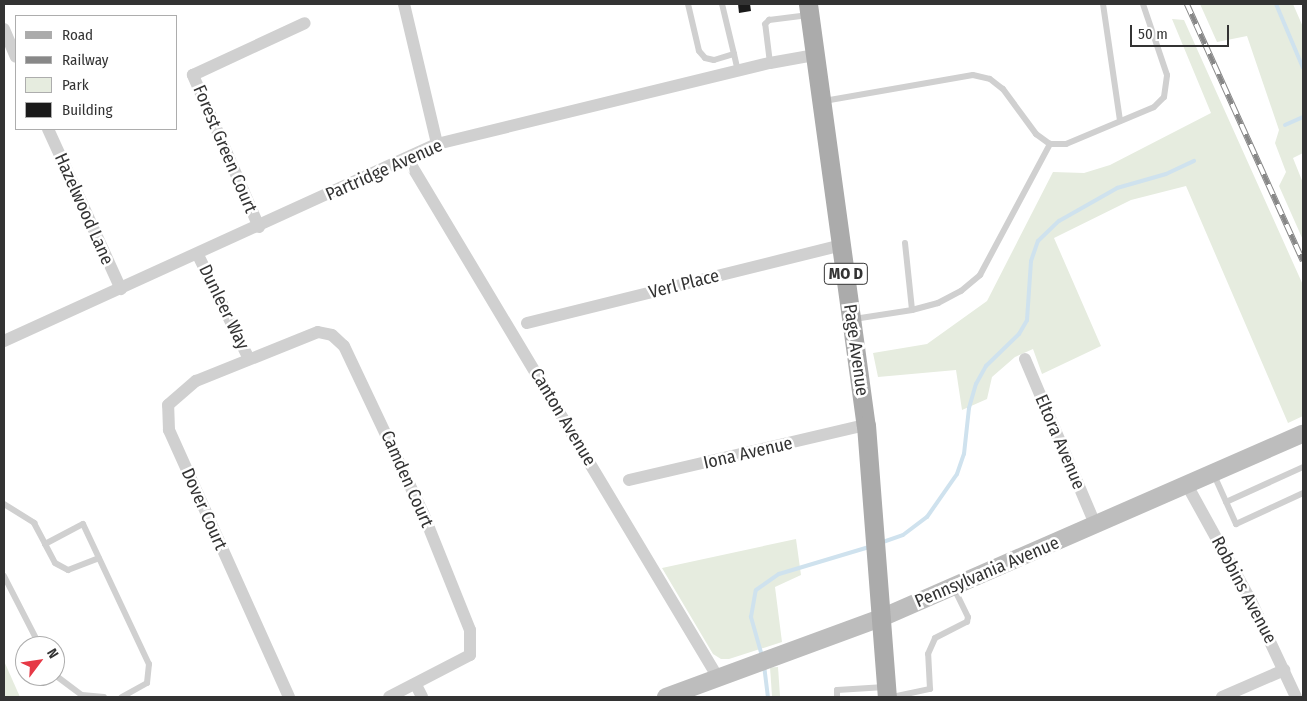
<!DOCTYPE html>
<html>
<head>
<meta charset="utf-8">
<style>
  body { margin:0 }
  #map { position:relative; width:1307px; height:701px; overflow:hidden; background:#fff; font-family:"Fira Sans Condensed",sans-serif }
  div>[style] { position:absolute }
  .green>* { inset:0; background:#e6ecdf; transform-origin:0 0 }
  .stream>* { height:4px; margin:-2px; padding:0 2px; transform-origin:2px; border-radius:2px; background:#cfe2ee }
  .building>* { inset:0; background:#1a1a1a }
  .lane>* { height:6px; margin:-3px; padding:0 3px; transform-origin:3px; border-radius:3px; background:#d0d0d0 }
  .street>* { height:12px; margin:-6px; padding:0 6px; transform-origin:6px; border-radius:6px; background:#d0d0d0 }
  .secondary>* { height:18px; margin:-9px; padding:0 9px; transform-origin:9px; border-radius:9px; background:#bdbdbd }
  .primary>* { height:19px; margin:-9.5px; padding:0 9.5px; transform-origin:9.5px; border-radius:9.5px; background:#ababab }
  .rail>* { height:5.5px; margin-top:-2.75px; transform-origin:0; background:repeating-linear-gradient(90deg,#fff 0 11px,#888 0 22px); box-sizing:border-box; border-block:1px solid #888 }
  span { translate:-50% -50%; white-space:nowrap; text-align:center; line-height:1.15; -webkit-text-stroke:5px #fff; paint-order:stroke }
  .shield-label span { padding:1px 4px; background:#fff; border:1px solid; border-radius:4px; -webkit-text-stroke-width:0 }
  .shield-label { font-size:16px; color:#333; font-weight:700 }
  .street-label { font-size:18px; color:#333 }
  .frame { position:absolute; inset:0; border:5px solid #333; pointer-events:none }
  .legend { position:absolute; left:15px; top:15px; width:162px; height:115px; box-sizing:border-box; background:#fff; border:1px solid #adadad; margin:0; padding:6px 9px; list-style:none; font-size:15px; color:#333 }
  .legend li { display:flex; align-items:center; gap:10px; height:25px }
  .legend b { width:25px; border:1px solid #adadad }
  .north { position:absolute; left:15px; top:636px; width:50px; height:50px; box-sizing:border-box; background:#fff; border:1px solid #adadad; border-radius:50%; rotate:59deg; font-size:14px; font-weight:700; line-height:20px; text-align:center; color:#333 }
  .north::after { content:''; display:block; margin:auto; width:18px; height:22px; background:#e63946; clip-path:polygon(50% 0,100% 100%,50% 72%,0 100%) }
  .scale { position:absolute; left:1130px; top:25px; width:99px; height:22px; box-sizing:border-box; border:2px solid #333; border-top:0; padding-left:6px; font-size:15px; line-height:18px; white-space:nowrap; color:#333; -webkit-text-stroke:4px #fff; paint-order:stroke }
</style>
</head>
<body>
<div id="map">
  <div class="green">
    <i style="clip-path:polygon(1200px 4px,1293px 4px,1303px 27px,1303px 153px,1293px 158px,1303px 183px,1303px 240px,1279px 186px,1286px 172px,1275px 143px,1279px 130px,1247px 36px,1217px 42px)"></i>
    <i style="clip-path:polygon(1172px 19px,1184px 20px,1303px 285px,1303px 416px,1288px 423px,1186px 186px,1131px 200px,1054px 238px,1101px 346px,1042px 374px,1033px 349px,1015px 357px,992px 377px,987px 399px,962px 410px,956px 370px,878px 377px,873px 353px,927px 344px,987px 301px,1053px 172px,1084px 173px,1110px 165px,1211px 113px)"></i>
    <i style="clip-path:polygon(796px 539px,801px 575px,775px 587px,782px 642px,729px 659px,721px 659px,713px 654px,662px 568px)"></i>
    <i style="clip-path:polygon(4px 661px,20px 697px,4px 697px)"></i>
    <i style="left:778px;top:667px;width:30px;height:8px;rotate:86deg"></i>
  </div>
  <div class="stream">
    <i style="left:1276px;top:4px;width:69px;rotate:67.1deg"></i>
    <i style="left:1285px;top:125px;width:20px;rotate:-24deg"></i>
    <i style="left:880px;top:543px;width:24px;rotate:-19deg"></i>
    <i style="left:903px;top:535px;width:30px;rotate:-37deg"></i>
    <i style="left:927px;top:517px;width:52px;rotate:-55.1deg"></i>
    <i style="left:957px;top:474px;width:21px;rotate:-71deg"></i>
    <i style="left:964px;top:454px;width:46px;rotate:-83.8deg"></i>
    <i style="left:969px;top:408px;width:25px;rotate:-74deg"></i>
    <i style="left:976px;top:384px;width:21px;rotate:-61deg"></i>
    <i style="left:986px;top:366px;width:46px;rotate:-44.1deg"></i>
    <i style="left:1019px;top:334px;width:16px;rotate:-60deg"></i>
    <i style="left:1027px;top:320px;width:59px;rotate:-86.1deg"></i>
    <i style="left:1031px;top:261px;width:21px;rotate:-71deg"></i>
    <i style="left:1038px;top:241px;width:29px;rotate:-44deg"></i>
    <i style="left:1059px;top:221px;width:67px;rotate:-29.6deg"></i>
    <i style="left:1117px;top:188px;width:51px;rotate:-15.9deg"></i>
    <i style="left:1166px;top:174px;width:31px;rotate:-25deg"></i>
    <i style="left:762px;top:656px;width:41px;rotate:-105.8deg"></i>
    <i style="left:751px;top:617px;width:27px;rotate:-80deg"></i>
    <i style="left:756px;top:590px;width:28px;rotate:-35deg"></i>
    <i style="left:779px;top:574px;width:94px;rotate:-16.7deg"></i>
    <i style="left:764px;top:665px;width:32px;rotate:83deg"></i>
  </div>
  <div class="building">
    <i style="clip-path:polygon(738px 4px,750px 4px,751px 11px,739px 13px)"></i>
  </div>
  <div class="lane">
    <i style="left:688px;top:4px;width:48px;rotate:76.8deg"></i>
    <i style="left:699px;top:51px;width:9px;rotate:49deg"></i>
    <i style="left:705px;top:58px;width:9px;rotate:13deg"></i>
    <i style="left:714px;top:60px;width:21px;rotate:-17deg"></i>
    <i style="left:734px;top:54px;width:51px;rotate:-103.5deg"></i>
    <i style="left:1103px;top:4px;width:118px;rotate:81.7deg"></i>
    <i style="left:734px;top:54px;width:17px;rotate:77deg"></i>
    <i style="left:770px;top:63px;width:39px;rotate:-97deg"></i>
    <i style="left:765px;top:24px;width:6px;rotate:-45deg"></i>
    <i style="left:769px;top:20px;width:40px;rotate:-7.1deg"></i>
    <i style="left:824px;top:101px;width:151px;rotate:-9.9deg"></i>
    <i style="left:973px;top:75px;width:17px;rotate:13deg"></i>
    <i style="left:990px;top:79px;width:16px;rotate:38deg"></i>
    <i style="left:1003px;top:89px;width:56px;rotate:53.7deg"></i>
    <i style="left:1036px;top:134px;width:17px;rotate:36deg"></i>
    <i style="left:1050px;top:144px;width:16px"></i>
    <i style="left:1066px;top:144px;width:95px;rotate:-22.8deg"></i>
    <i style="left:1154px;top:107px;width:14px;rotate:-45deg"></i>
    <i style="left:1164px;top:97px;width:22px;rotate:-82deg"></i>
    <i style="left:1167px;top:75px;width:75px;rotate:-108.7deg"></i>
    <i style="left:905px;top:243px;width:67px;rotate:84deg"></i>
    <i style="left:912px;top:310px;width:27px;rotate:-15deg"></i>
    <i style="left:938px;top:303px;width:26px;rotate:-28deg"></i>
    <i style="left:961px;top:291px;width:25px;rotate:-40deg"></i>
    <i style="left:980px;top:275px;width:149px;rotate:-61.9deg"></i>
    <i style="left:854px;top:319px;width:59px;rotate:-8.8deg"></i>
    <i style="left:1214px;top:475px;width:54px;rotate:65.8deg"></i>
    <i style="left:1236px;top:524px;width:74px;rotate:-24.8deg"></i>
    <i style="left:1226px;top:502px;width:85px;rotate:-24.4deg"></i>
    <i style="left:4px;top:504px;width:36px;rotate:32deg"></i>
    <i style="left:34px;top:523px;width:24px;rotate:62deg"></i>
    <i style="left:45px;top:544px;width:43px;rotate:-27.8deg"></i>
    <i style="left:83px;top:524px;width:155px;rotate:64.8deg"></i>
    <i style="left:149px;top:664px;width:19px;rotate:96deg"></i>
    <i style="left:147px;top:683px;width:29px;rotate:151deg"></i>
    <i style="left:45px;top:544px;width:21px;rotate:62deg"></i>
    <i style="left:55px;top:563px;width:15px;rotate:28deg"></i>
    <i style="left:68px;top:570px;width:33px;rotate:-21deg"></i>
    <i style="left:4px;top:576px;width:79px;rotate:62.8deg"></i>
    <i style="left:55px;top:675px;width:34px;rotate:37deg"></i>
    <i style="left:82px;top:695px;width:22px;rotate:5deg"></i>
    <i style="left:837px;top:697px;width:7px;rotate:-90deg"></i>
    <i style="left:837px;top:690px;width:48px;rotate:-3.6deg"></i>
    <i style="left:892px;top:697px;width:39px;rotate:-12deg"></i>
    <i style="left:930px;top:689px;width:35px;rotate:-93deg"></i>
    <i style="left:928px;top:654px;width:17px;rotate:-66deg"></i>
    <i style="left:935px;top:638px;width:36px;rotate:-27deg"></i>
    <i style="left:967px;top:622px;width:5px;rotate:-79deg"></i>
    <i style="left:968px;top:617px;width:32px;rotate:-116deg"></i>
  </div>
  <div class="street">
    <i style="left:404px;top:4px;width:144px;rotate:76.7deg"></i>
    <i style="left:4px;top:29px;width:30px;rotate:67deg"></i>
    <i style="left:48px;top:129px;width:176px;rotate:65.5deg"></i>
    <i style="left:407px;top:158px;width:604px;rotate:59.1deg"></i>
    <i style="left:259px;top:227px;width:166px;rotate:-113.5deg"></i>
    <i style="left:193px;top:75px;width:123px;rotate:-24.9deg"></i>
    <i style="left:198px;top:255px;width:116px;rotate:63.9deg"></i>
    <i style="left:527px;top:323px;width:325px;rotate:-13.9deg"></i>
    <i style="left:4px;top:341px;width:476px;rotate:-24.5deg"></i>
    <i style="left:437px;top:144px;width:343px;rotate:-13.7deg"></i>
    <i style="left:770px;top:63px;width:46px;rotate:-10.1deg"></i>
    <i style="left:1025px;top:359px;width:181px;rotate:67deg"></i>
    <i style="left:629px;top:480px;width:243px;rotate:-13.1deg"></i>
    <i style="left:1187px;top:485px;width:132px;rotate:61.1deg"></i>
    <i style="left:1251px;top:601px;width:106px;rotate:64.9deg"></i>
    <i style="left:416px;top:685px;width:13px;rotate:63deg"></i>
    <i style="left:289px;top:697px;width:293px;rotate:-114.2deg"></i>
    <i style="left:169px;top:430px;width:25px;rotate:-92deg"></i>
    <i style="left:168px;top:405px;width:37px;rotate:-41deg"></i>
    <i style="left:196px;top:381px;width:131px;rotate:-21.9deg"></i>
    <i style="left:318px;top:332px;width:14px;rotate:12deg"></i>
    <i style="left:332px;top:335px;width:16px;rotate:43deg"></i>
    <i style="left:344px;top:346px;width:185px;rotate:64.7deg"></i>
    <i style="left:423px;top:513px;width:126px;rotate:68.1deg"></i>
    <i style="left:470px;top:630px;width:25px;rotate:90deg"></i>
    <i style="left:470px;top:655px;width:91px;rotate:152.6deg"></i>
    <i style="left:1222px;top:697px;width:68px;rotate:-23.5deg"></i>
  </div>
  <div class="secondary">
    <i style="left:666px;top:697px;width:229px;rotate:-20.2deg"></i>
    <i style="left:881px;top:618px;width:460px;rotate:-23.6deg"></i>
  </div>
  <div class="primary">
    <i style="left:808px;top:4px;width:425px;rotate:82.2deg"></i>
    <i style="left:866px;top:425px;width:273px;rotate:85.6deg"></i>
  </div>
  <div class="rail">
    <i style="left:1187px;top:4px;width:282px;rotate:65.7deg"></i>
  </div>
  <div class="shield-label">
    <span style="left:846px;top:274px">MO D</span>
  </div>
  <div class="street-label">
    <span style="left:225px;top:149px;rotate:67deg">Forest Green Court</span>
    <span style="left:384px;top:170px;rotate:-24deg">Partridge Avenue</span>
    <span style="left:84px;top:209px;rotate:66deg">Hazelwood Lane</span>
    <span style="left:684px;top:284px;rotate:-14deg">Verl Place</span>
    <span style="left:224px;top:307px;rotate:64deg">Dunleer Way</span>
    <span style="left:856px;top:350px;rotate:82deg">Page Avenue</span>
    <span style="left:563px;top:417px;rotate:59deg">Canton Avenue</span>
    <span style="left:1060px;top:442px;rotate:67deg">Eltora Avenue</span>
    <span style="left:748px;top:453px;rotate:-13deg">Iona Avenue</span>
    <span style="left:407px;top:479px;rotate:66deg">Camden Court</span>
    <span style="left:204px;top:509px;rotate:66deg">Dover Court</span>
    <span style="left:987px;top:572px;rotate:-23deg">Pennsylvania Avenue</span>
    <span style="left:1244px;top:590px;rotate:62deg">Robbins Avenue</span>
  </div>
  <div class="frame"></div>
  <ul class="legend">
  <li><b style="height:6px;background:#ababab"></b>Road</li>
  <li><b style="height:6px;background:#888"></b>Railway</li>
  <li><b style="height:14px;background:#e6ecdf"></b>Park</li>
  <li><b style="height:14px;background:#1a1a1a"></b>Building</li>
  </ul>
  <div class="north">N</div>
  <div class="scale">50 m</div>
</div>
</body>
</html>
